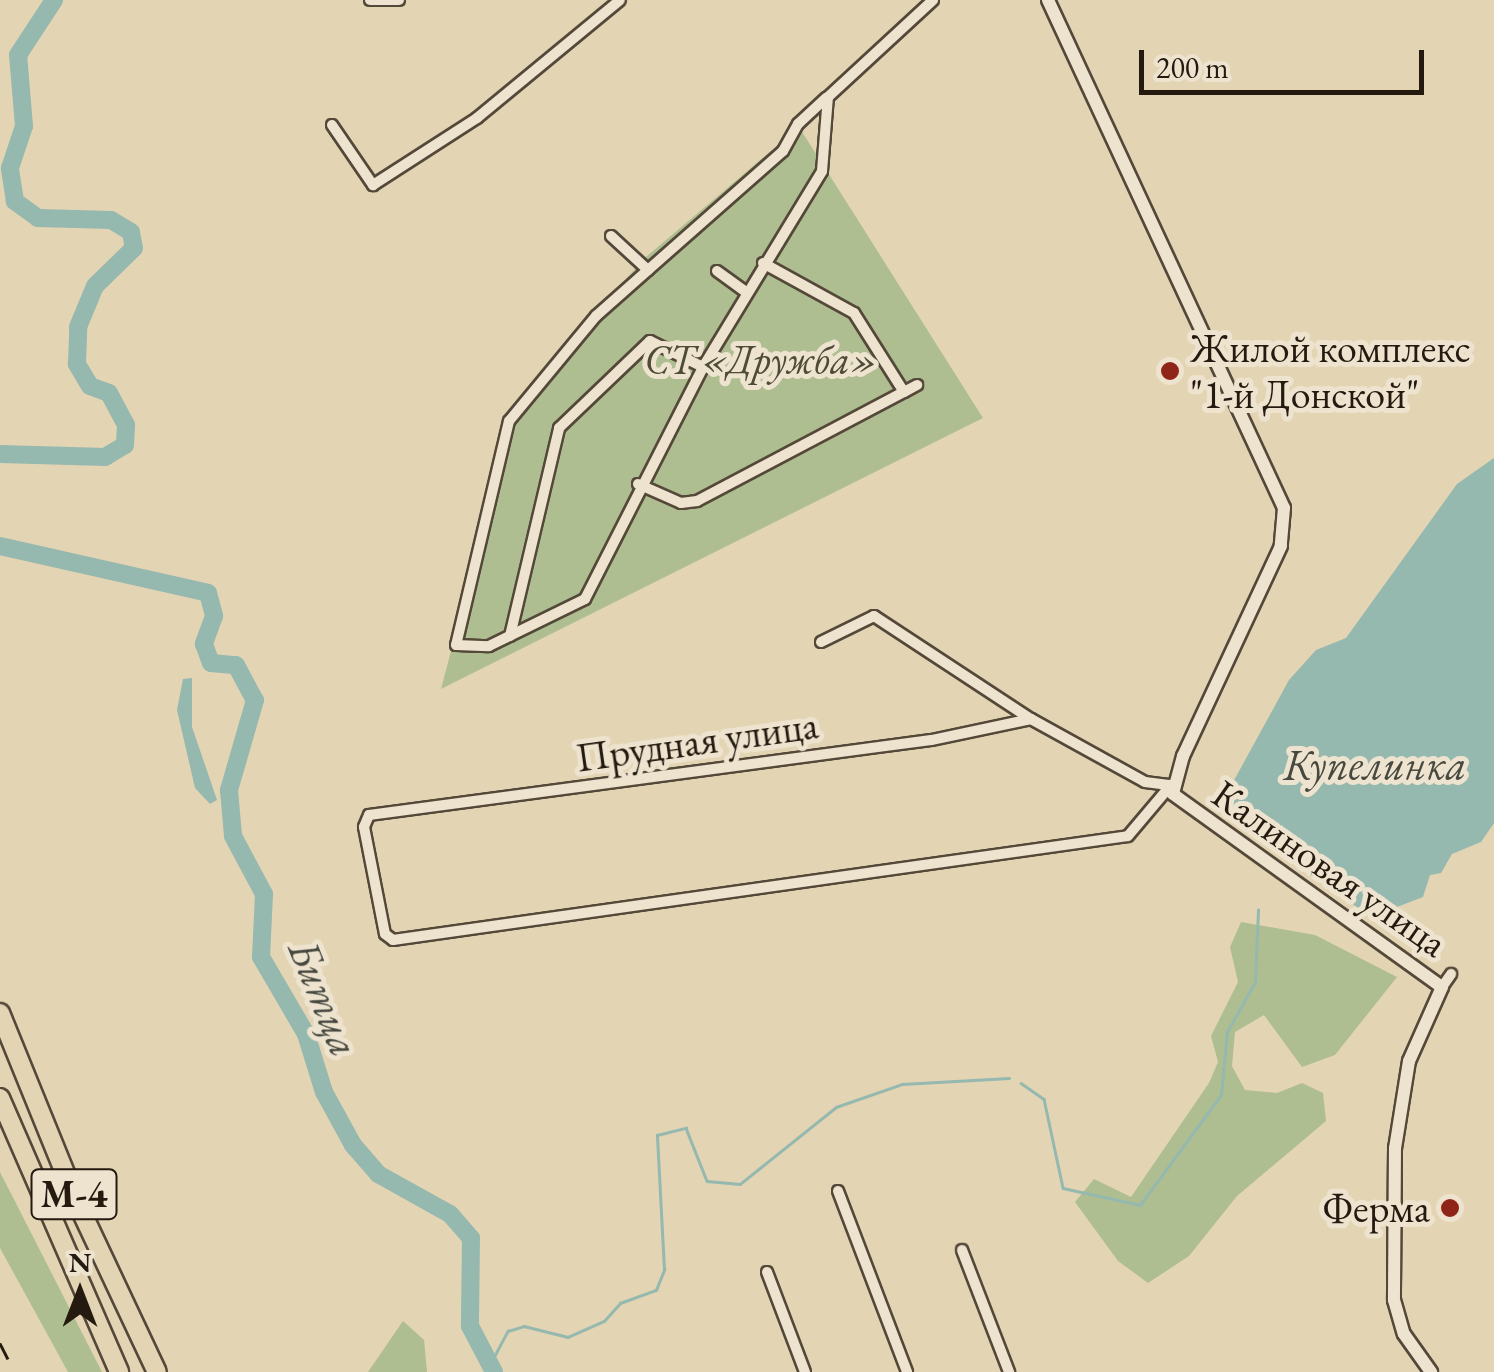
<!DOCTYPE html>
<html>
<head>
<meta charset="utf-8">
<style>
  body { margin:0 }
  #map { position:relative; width:1494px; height:1372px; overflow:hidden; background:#e3d4b4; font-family:"EB Garamond",serif }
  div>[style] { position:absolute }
  .green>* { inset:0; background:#aebe91 }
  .water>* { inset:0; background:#95b8af }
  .stream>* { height:2.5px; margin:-1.25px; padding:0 1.25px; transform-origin:1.25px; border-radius:1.25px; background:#95b8af }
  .river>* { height:18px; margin:-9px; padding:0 9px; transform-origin:9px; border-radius:9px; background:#95b8af }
  .roads { filter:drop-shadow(2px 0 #544839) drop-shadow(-2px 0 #544839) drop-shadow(0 2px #544839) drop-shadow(0 -2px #544839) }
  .minor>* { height:10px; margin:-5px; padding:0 5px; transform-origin:5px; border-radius:5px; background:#ede3ce }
  .tertiary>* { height:12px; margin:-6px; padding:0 6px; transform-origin:6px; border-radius:6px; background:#ede3ce }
  .motorway>* { height:18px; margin:-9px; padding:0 9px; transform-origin:9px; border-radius:9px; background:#e3d4b4 }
  .rail>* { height:2.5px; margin-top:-1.25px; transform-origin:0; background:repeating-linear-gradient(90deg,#251a10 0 18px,transparent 0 36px) }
  .dots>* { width:28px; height:28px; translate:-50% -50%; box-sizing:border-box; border:5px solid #ede3ce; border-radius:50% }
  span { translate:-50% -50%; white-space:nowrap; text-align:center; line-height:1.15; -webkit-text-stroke:10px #ede3ce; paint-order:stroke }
  .shield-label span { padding:2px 8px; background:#ede3ce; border:2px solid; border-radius:8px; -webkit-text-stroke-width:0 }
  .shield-label { font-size:38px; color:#251a10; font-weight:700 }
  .poi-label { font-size:40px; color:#251a10 }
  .left { translate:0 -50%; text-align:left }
  .right { translate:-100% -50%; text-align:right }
  .park-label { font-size:40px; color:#4e4b37; font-style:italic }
  .street-label { font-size:40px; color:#251a10 }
  .water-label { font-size:42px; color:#474940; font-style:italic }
  .north { position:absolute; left:30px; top:1242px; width:100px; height:100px; -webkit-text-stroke:8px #ede3ce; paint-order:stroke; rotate:0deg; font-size:28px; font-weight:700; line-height:40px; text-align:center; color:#251a10 }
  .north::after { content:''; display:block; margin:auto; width:35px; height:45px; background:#251a10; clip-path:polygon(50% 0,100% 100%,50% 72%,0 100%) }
  .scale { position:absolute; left:1139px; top:50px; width:285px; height:45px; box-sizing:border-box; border:5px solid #251a10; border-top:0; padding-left:12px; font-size:30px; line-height:35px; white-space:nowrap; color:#251a10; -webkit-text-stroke:8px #ede3ce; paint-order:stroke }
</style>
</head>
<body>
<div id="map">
  <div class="green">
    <i style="clip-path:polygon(799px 127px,983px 418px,441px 689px,511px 424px,587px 321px,646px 257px)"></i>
    <i style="clip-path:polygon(1241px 922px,1315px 935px,1397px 977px,1335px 1055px,1302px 1067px,1264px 1015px,1235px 1032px,1232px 1066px,1245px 1090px,1277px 1093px,1302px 1083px,1323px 1093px,1326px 1121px,1237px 1196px,1189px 1256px,1148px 1283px,1118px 1261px,1075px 1202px,1094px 1179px,1131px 1197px,1209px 1083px,1218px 1062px,1211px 1036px,1238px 982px,1230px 947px)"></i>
    <i style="clip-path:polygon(0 1172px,102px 1372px,68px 1372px,0 1248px)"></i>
    <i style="clip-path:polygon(403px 1321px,424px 1340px,427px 1372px,368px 1372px)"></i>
  </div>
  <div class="water">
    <i style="clip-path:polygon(1494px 458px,1494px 823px,1481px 842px,1452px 854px,1441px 873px,1430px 875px,1423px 897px,1371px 917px,1229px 816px,1232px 784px,1289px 680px,1316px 650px,1346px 638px,1457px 484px)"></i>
    <i style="clip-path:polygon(192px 678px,192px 727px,217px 800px,210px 804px,195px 788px,177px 710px,183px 679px)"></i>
  </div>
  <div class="stream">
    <i style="left:1021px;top:1083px;width:28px;rotate:35deg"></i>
    <i style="left:1044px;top:1099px;width:91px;rotate:77.9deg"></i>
    <i style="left:1063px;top:1188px;width:79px;rotate:12.4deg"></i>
    <i style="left:1140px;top:1205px;width:137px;rotate:-53.6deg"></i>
    <i style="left:1221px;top:1095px;width:63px;rotate:-84.6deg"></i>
    <i style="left:1227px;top:1032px;width:57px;rotate:-60.8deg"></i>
    <i style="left:1255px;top:982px;width:72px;rotate:-87.6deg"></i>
    <i style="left:489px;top:1366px;width:40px;rotate:-62deg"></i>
    <i style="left:508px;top:1331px;width:17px;rotate:-17deg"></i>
    <i style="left:524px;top:1326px;width:45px;rotate:14deg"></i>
    <i style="left:568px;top:1337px;width:39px;rotate:-24deg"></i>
    <i style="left:604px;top:1321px;width:24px;rotate:-48deg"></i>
    <i style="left:620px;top:1303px;width:38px;rotate:-20deg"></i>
    <i style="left:656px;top:1290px;width:22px;rotate:-68deg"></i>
    <i style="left:664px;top:1270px;width:135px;rotate:-93deg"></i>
    <i style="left:657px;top:1135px;width:30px;rotate:-14deg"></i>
    <i style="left:686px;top:1128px;width:57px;rotate:68.4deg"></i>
    <i style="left:707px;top:1181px;width:33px;rotate:5deg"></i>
    <i style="left:740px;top:1184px;width:123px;rotate:-38.7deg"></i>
    <i style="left:836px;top:1107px;width:70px;rotate:-19.2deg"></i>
    <i style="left:902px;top:1084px;width:107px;rotate:-3.2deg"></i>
  </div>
  <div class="river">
    <i style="left:0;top:454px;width:105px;rotate:1.6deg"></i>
    <i style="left:105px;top:457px;width:23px;rotate:-31deg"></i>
    <i style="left:125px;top:445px;width:20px;rotate:-87deg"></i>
    <i style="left:126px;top:425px;width:36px;rotate:-118deg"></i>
    <i style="left:109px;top:393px;width:20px;rotate:-160deg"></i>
    <i style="left:90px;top:386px;width:26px;rotate:-121deg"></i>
    <i style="left:77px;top:364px;width:37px;rotate:-88deg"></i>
    <i style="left:78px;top:327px;width:44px;rotate:-67.5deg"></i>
    <i style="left:95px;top:286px;width:54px;rotate:-44.3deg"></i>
    <i style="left:134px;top:248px;width:16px;rotate:-101deg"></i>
    <i style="left:131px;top:232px;width:23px;rotate:-149deg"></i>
    <i style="left:111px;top:220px;width:73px;rotate:-178.4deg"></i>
    <i style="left:38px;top:218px;width:29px;rotate:-144deg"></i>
    <i style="left:15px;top:201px;width:33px;rotate:-99deg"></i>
    <i style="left:10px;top:168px;width:44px;rotate:-71.6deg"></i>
    <i style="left:24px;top:126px;width:71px;rotate:-94.8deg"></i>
    <i style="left:18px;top:55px;width:66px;rotate:-56.8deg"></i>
    <i style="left:0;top:546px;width:213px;rotate:12.7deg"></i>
    <i style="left:208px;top:593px;width:24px;rotate:75deg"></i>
    <i style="left:214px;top:616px;width:30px;rotate:110deg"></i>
    <i style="left:204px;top:644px;width:20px;rotate:70deg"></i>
    <i style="left:211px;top:663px;width:25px;rotate:5deg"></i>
    <i style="left:236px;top:665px;width:40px;rotate:62deg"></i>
    <i style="left:255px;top:700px;width:94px;rotate:106.1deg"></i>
    <i style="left:229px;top:790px;width:46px;rotate:85deg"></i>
    <i style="left:233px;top:836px;width:66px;rotate:61.9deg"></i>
    <i style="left:264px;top:894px;width:63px;rotate:92.7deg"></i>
    <i style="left:261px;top:957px;width:89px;rotate:59.7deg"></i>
    <i style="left:306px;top:1034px;width:61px;rotate:72.8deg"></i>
    <i style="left:324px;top:1092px;width:60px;rotate:61.3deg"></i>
    <i style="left:353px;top:1145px;width:38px;rotate:49deg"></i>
    <i style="left:378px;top:1174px;width:82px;rotate:29.1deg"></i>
    <i style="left:450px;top:1214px;width:32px;rotate:49deg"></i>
    <i style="left:471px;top:1238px;width:88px;rotate:90.7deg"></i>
    <i style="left:470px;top:1326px;width:52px;rotate:62.4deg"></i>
  </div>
  <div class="roads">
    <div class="minor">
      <i style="left:370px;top:0;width:29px"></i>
      <i style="left:332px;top:125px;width:73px;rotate:55.7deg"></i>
      <i style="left:373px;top:185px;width:124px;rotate:-32.8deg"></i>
      <i style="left:477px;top:118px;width:185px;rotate:-39.5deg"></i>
      <i style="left:611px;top:236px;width:50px;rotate:42.6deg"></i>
      <i style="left:648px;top:270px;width:69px;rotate:138.5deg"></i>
      <i style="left:596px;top:316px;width:136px;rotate:129.6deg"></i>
      <i style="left:509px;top:421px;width:230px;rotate:103.3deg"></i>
      <i style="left:456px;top:645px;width:33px;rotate:2deg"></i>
      <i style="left:489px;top:646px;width:107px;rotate:-26.1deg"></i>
      <i style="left:585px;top:599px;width:260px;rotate:-63deg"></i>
      <i style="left:703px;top:367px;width:229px;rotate:-58.7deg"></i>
      <i style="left:822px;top:171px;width:74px;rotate:-85.4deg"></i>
      <i style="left:828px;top:97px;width:143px;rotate:-42.7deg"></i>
      <i style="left:763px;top:263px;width:104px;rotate:28.8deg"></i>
      <i style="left:854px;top:313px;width:93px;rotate:57.7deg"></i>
      <i style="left:904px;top:392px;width:15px;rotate:-28deg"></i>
      <i style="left:648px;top:270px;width:180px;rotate:-41.4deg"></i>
      <i style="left:783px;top:151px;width:31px;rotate:-61deg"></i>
      <i style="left:798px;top:124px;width:38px;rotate:-43deg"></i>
      <i style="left:717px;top:271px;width:36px;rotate:36deg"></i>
      <i style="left:638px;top:484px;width:47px;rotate:23.8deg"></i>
      <i style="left:681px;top:503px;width:16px;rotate:-7deg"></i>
      <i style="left:697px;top:501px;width:234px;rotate:-27.8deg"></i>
      <i style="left:510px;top:636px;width:214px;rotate:-76.7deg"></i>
      <i style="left:559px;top:428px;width:126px;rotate:-43.7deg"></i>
      <i style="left:650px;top:341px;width:59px;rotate:26.1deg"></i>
      <i style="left:821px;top:642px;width:59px;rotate:-26.1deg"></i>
      <i style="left:874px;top:616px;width:188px;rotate:33.3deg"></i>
      <i style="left:1031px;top:719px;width:130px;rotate:28.9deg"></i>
      <i style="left:1145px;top:782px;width:26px;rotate:7deg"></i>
      <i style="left:1031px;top:719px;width:102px;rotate:168.1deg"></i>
      <i style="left:931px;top:740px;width:567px;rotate:172.4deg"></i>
      <i style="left:369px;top:815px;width:13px;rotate:113deg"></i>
      <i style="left:364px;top:827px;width:109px;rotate:78.9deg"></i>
      <i style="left:385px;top:934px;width:10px;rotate:37deg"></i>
      <i style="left:393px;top:940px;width:742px;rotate:-8.05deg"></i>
      <i style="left:1128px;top:836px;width:67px;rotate:-49.9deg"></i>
      <i style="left:1442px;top:987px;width:16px;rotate:-55deg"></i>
      <i style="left:838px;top:1191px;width:194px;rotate:69.1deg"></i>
      <i style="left:962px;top:1250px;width:131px;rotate:68.9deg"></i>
      <i style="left:767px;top:1272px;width:107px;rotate:69.2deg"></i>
    </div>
    <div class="tertiary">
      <i style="left:1048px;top:0;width:560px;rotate:65.08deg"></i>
      <i style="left:1284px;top:508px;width:38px;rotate:95deg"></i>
      <i style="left:1281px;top:546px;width:232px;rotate:115deg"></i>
      <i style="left:1183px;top:756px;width:39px;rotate:105deg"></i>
      <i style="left:1173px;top:794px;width:331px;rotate:35.7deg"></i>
      <i style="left:1442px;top:987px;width:81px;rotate:114deg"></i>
      <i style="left:1409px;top:1061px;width:88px;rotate:99.1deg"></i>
      <i style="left:1395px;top:1148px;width:152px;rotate:90.4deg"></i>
      <i style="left:1394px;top:1300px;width:35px;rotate:74deg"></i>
      <i style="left:1404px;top:1334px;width:47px;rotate:54.6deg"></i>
    </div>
    <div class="motorway">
      <i style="left:0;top:1013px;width:200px;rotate:67.9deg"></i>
      <i style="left:75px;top:1198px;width:192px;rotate:64.8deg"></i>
      <i style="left:0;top:1098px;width:299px;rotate:66.5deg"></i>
    </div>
  </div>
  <div class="rail">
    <i style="left:0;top:1343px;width:33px;rotate:63deg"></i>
  </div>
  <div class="dots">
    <i style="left:1170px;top:371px;background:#8f2418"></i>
    <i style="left:1450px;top:1208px;background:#8f2418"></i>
  </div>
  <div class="shield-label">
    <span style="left:74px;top:1194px">М-4</span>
  </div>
  <div class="poi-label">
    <span class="left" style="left:1190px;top:371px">Жилой комплекс<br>"1-й Донской"</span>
    <span class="right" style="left:1430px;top:1208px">Ферма</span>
  </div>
  <div class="park-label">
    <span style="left:761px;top:359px">СТ «Дружба»</span>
  </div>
  <div class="street-label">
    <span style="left:697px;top:741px;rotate:-8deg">Прудная улица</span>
    <span style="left:1330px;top:868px;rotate:35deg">Калиновая улица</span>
  </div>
  <div class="water-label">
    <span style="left:1375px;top:765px">Купелинка</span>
    <span style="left:324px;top:998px;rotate:68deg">Битца</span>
  </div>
  <div class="north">N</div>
  <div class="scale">200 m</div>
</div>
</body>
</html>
